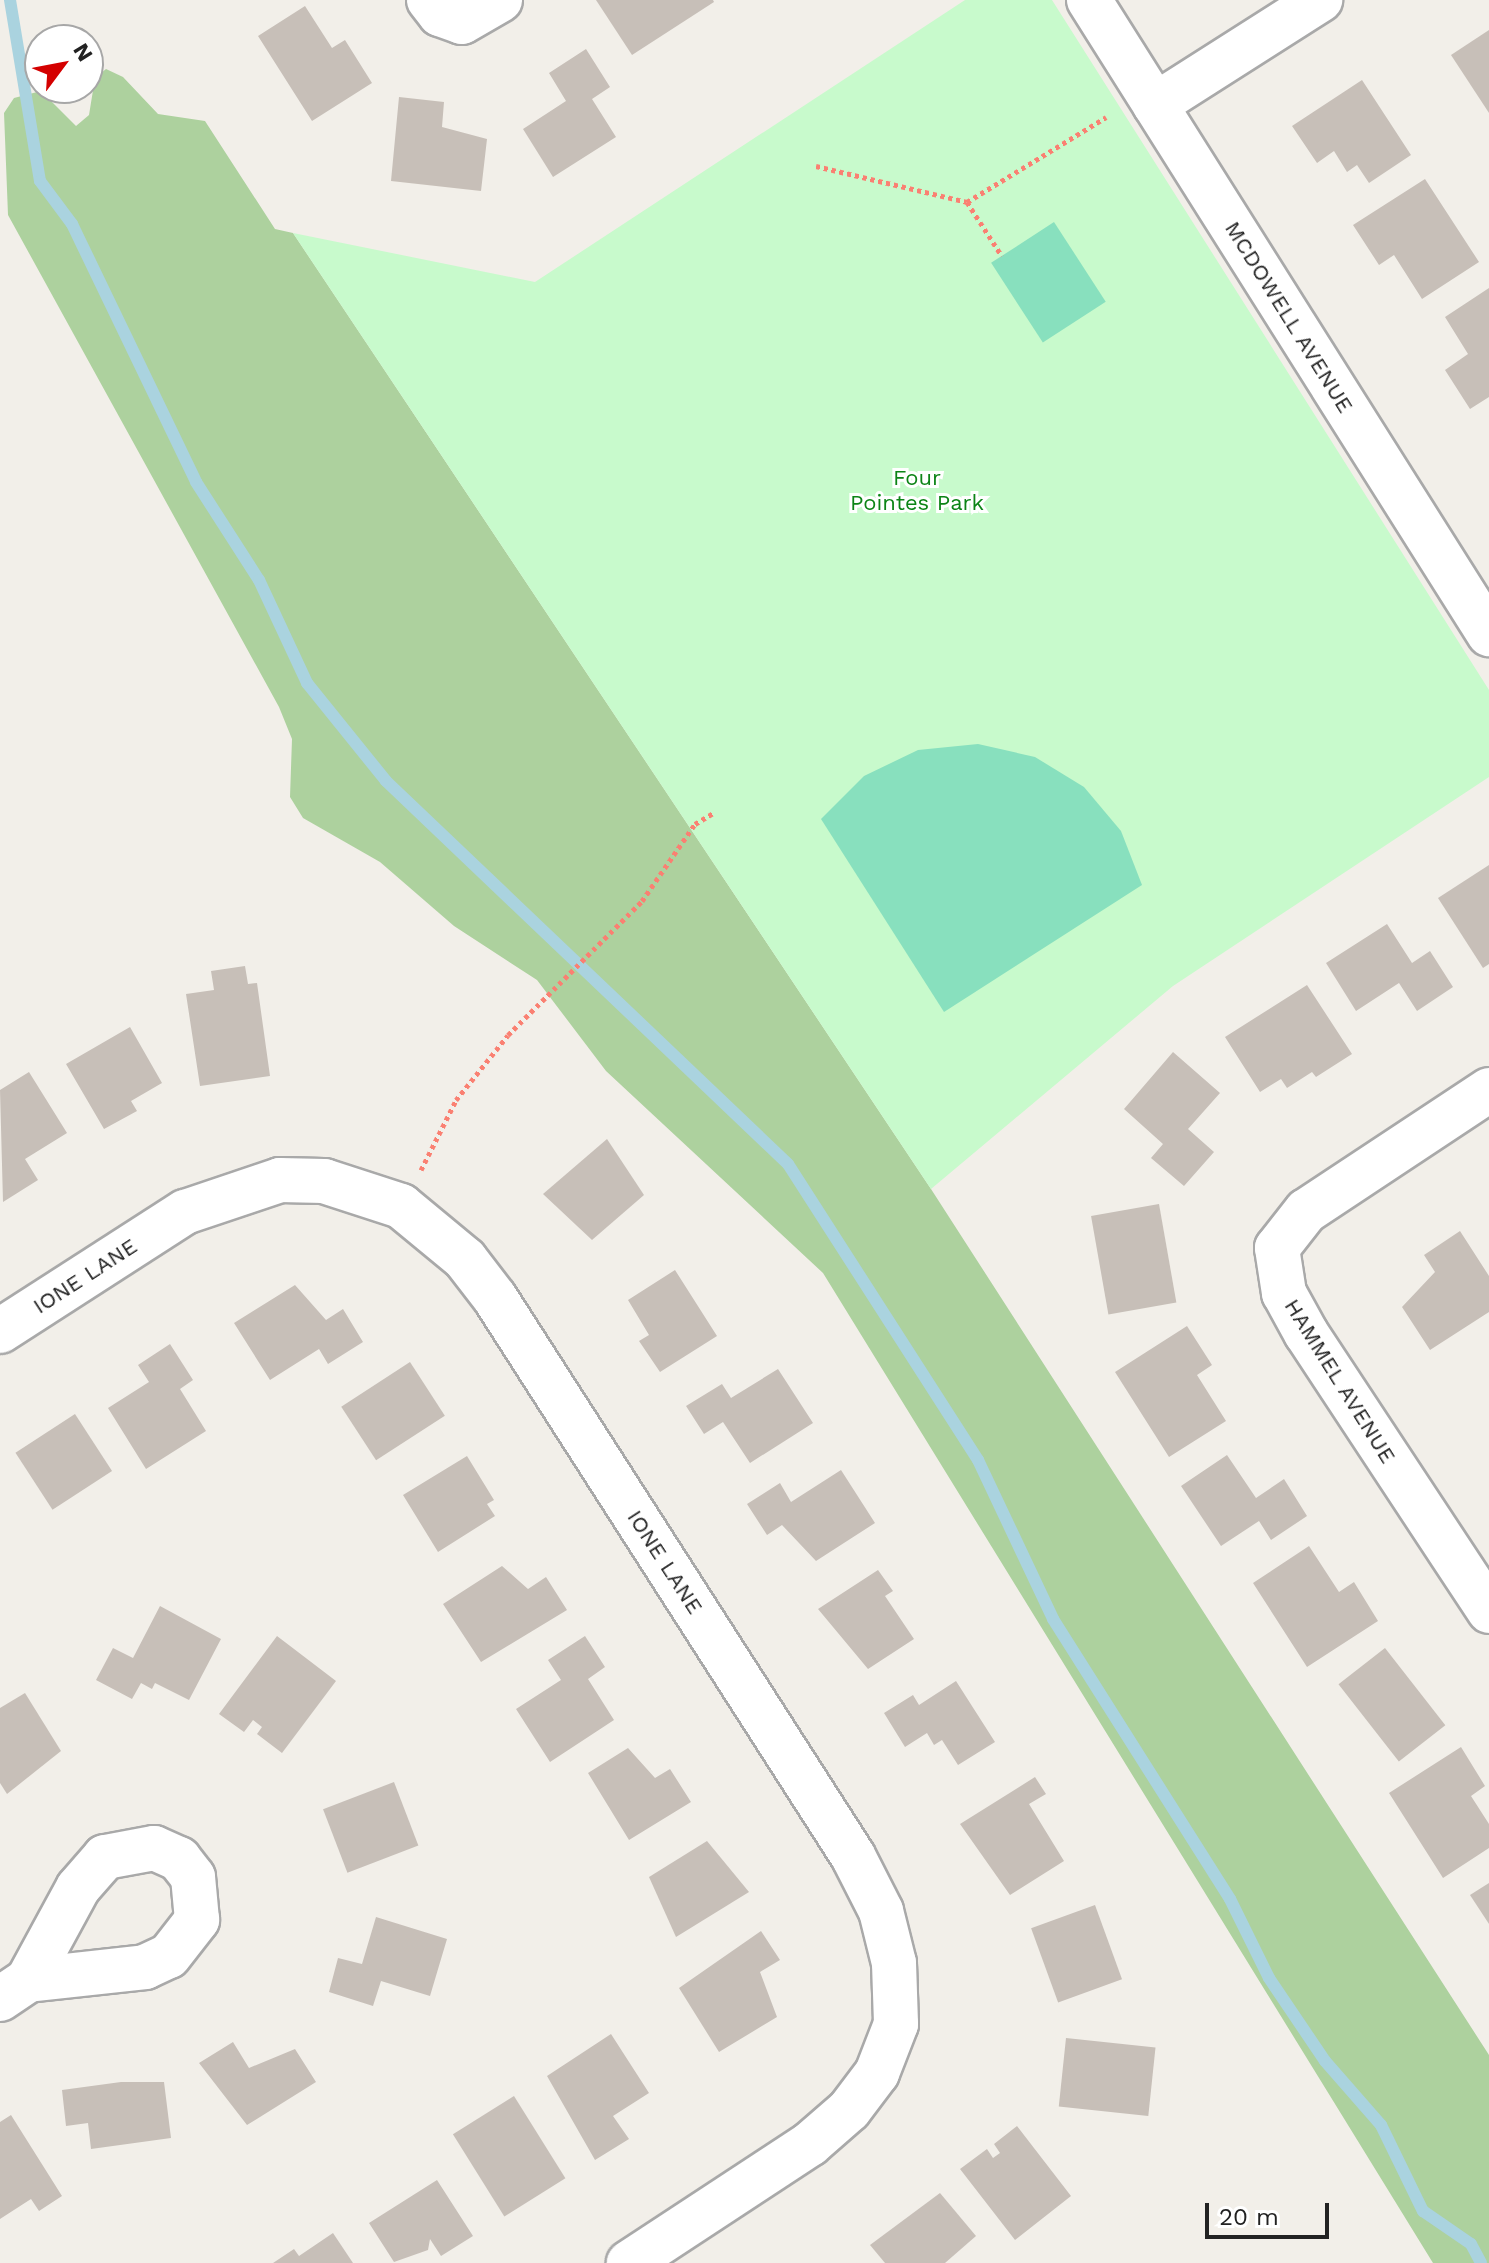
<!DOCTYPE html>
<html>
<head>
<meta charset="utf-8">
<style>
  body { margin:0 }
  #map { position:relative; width:1489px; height:2263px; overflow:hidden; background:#f2efe9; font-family:"Work Sans",sans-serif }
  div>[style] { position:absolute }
  .forest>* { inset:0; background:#add19e }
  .park>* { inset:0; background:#c8facc }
  .pitch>* { inset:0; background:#88e0be; transform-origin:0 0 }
  .stream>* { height:12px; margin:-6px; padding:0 6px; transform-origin:6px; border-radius:6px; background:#aad3df }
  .building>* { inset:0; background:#c7bfb8; transform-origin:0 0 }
  .path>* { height:5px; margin-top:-2.5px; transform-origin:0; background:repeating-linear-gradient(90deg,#fa8072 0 4px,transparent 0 8px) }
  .roads { filter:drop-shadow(2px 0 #a9a9a9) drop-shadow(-2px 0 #a9a9a9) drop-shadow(0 2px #a9a9a9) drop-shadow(0 -2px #a9a9a9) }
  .minor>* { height:44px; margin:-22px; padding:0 22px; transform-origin:22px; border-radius:22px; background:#fff }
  span { translate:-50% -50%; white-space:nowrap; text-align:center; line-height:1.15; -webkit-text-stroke:6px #fff; paint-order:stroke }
  .street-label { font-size:22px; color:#222 }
  .park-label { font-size:22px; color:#0c8416 }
  .north { position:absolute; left:24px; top:24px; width:80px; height:80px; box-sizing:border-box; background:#fff; border:2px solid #a7a7a7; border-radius:50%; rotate:58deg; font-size:22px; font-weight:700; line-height:32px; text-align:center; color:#222 }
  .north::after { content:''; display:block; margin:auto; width:28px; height:36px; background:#d40000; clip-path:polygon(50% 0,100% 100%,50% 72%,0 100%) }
  .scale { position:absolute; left:1205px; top:2203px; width:124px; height:36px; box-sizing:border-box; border:4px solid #222; border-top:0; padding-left:10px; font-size:24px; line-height:28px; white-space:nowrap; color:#222; -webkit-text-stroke:6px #fff; paint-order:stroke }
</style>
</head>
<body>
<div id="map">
  <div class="forest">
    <i style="clip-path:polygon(106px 69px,123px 77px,158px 114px,205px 121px,275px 229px,293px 233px,931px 1189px,1489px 2055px,1489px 2263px,1433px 2263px,823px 1273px,606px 1071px,537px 980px,454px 926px,380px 862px,303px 818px,290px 797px,292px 739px,279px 707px,8px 215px,4px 113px,14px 98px,41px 91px,76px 126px,89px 115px,95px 78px)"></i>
  </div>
  <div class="park">
    <i style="clip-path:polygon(965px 0,1052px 0,1489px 690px,1489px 777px,1173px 986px,931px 1189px,293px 233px,535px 282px)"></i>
  </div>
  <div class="pitch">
    <i style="left:1054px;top:222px;width:95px;height:75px;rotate:57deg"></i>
    <i style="clip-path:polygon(978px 744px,1035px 757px,1084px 787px,1121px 831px,1142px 885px,944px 1012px,821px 819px,864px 776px,918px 750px)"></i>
  </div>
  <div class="stream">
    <i style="left:10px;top:0;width:183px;rotate:80.6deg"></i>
    <i style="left:40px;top:181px;width:54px;rotate:53.3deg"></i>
    <i style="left:72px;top:224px;width:286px;rotate:64.3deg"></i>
    <i style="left:196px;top:482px;width:117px;rotate:57.3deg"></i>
    <i style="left:259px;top:580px;width:114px;rotate:65deg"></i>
    <i style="left:307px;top:683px;width:126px;rotate:51.1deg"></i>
    <i style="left:386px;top:781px;width:555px;rotate:43.61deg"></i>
    <i style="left:788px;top:1164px;width:352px;rotate:57.3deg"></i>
    <i style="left:978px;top:1460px;width:176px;rotate:64.7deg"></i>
    <i style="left:1053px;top:1619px;width:331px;rotate:57.7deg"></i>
    <i style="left:1230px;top:1899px;width:88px;rotate:63.7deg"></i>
    <i style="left:1269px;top:1978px;width:100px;rotate:56deg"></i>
    <i style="left:1325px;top:2061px;width:85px;rotate:48.8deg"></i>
    <i style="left:1381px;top:2125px;width:96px;rotate:64deg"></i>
    <i style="left:1423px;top:2211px;width:58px;rotate:34.5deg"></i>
    <i style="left:1471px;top:2244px;width:21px;rotate:62deg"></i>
  </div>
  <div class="building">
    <i style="clip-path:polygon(596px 0,713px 0,714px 2px,632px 55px)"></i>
    <i style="clip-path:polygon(305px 6px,332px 48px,345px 40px,372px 83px,312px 121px,258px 36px)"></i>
    <i style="clip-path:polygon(1489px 30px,1489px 113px,1451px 55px)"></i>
    <i style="clip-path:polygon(586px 49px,610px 87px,592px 99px,616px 137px,553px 177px,523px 129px,566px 101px,549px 73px)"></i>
    <i style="clip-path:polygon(1362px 80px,1411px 155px,1369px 183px,1357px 165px,1347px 172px,1334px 151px,1317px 163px,1292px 126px)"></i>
    <i style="clip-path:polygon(399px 97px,444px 102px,442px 127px,487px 139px,481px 191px,391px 181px)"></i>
    <i style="clip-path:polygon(1425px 179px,1479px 262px,1422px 299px,1394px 255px,1379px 265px,1353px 225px)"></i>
    <i style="clip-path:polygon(1489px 288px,1489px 397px,1470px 409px,1445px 370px,1468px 354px,1445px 317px)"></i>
    <i style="clip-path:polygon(1489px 865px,1489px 964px,1483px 968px,1438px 898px)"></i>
    <i style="clip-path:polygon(1387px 924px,1412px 963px,1430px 951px,1453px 987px,1417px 1011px,1399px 983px,1356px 1011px,1326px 963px)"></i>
    <i style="clip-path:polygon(245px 966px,248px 984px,257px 983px,270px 1076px,200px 1086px,186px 994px,214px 990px,211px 971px)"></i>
    <i style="clip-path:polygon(1307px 985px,1352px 1054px,1316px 1077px,1312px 1072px,1287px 1088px,1281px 1079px,1260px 1092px,1225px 1037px)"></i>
    <i style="clip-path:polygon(130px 1027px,162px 1083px,131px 1101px,137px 1111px,104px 1129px,66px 1064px)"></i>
    <i style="clip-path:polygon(1173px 1052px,1220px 1093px,1188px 1129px,1214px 1152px,1184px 1186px,1151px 1158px,1163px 1144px,1124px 1109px)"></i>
    <i style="clip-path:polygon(29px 1072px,67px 1133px,25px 1159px,38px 1180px,3px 1202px,0 1090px)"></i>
    <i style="clip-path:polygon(607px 1139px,644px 1195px,592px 1240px,543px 1194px)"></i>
    <i style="left:1159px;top:1204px;width:100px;height:69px;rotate:80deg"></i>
    <i style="clip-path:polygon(1460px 1231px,1489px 1276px,1489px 1312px,1430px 1350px,1402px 1307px,1435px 1272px,1424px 1255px)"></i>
    <i style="clip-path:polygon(675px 1270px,717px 1336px,660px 1372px,639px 1341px,649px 1335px,628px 1300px)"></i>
    <i style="clip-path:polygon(295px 1285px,326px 1320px,343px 1309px,363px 1342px,328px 1364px,319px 1349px,270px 1380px,234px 1323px)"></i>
    <i style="clip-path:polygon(1187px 1326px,1212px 1365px,1197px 1375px,1226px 1421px,1169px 1457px,1115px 1372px)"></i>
    <i style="clip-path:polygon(170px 1344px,193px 1380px,180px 1389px,206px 1431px,146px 1469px,108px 1408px,149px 1382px,138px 1365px)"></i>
    <i style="left:410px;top:1362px;width:64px;height:82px;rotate:57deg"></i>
    <i style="clip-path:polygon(778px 1369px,813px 1423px,750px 1463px,723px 1422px,704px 1434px,686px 1406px,722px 1384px,731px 1398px)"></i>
    <i style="left:75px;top:1414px;width:68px;height:71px;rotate:57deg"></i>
    <i style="clip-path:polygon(1227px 1455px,1256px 1498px,1284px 1479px,1307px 1516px,1271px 1540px,1259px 1521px,1221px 1546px,1181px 1486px)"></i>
    <i style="clip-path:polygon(467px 1456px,494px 1500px,487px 1504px,495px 1516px,438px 1552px,403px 1495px)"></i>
    <i style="clip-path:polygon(841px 1470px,875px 1523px,816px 1561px,782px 1525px,767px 1535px,747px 1504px,780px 1483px,791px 1502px)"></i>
    <i style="clip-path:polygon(1309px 1546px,1339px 1592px,1354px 1582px,1378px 1621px,1307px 1667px,1253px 1583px)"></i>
    <i style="clip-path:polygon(502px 1566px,528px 1589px,546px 1577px,567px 1610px,481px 1662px,443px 1604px)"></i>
    <i style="clip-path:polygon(878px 1570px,893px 1591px,885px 1596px,914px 1639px,868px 1669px,818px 1609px)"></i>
    <i style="clip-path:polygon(160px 1606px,221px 1639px,189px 1700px,155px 1683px,152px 1689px,141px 1683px,132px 1699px,96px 1680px,113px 1648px,133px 1658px)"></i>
    <i style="clip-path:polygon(277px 1636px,336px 1681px,282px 1753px,257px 1734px,262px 1727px,253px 1720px,244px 1732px,219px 1714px)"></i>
    <i style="clip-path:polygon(585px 1636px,605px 1667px,588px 1679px,614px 1720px,550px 1762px,516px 1709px,561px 1680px,548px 1660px)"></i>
    <i style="left:1385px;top:1648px;width:98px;height:59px;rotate:52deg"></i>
    <i style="clip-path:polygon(956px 1681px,995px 1742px,958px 1765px,942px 1740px,934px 1745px,927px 1733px,905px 1747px,884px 1713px,913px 1695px,919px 1705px)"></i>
    <i style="clip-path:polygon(25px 1693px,61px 1751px,7px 1794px,0 1783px,0 1708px)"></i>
    <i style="clip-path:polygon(1461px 1747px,1485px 1786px,1471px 1796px,1489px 1824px,1489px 1848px,1443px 1878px,1389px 1793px)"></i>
    <i style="clip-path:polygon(628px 1748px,655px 1778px,670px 1769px,691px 1802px,629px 1840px,588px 1773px)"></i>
    <i style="clip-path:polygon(1035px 1777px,1046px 1794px,1029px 1804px,1064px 1861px,1010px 1895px,960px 1824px)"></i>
    <i style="left:394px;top:1782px;width:68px;height:76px;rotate:69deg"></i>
    <i style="clip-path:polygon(707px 1841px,749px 1892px,676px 1937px,649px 1877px)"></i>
    <i style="clip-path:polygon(1489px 1883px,1489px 1924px,1470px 1895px)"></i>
    <i style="left:1095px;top:1905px;width:79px;height:68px;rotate:70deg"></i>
    <i style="clip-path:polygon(376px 1917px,447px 1939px,430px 1996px,381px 1981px,373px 2006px,329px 1992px,338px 1958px,362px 1964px)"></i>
    <i style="clip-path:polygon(761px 1931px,780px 1960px,760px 1972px,777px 2017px,719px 2052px,679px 1988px)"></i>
    <i style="clip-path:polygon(611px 2034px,649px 2093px,613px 2116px,629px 2139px,595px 2160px,547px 2076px)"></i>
    <i style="left:1066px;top:2038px;width:90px;height:69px;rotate:6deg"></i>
    <i style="clip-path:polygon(233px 2042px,249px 2068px,295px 2049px,316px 2082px,247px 2125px,199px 2063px)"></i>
    <i style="clip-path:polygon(121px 2082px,164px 2082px,171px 2138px,91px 2149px,88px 2123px,66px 2126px,62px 2090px)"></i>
    <i style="left:514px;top:2096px;width:97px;height:72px;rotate:58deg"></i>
    <i style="clip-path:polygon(11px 2115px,62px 2196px,39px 2211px,31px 2199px,0 2219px,0 2122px)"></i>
    <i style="clip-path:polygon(1017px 2126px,1071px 2196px,1015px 2240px,960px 2169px,987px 2149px,993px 2158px,1000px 2153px,994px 2144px)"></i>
    <i style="clip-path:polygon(437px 2180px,473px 2236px,441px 2256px,430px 2239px,428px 2250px,394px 2262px,369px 2223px)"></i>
    <i style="clip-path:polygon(940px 2193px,976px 2236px,945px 2263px,885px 2263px,870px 2245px)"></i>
    <i style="clip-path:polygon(333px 2233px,353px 2263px,273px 2263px,294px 2249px,299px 2256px)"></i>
  </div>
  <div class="path">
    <i style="left:816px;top:166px;width:155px;rotate:13.4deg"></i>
    <i style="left:967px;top:202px;width:163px;rotate:-31.4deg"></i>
    <i style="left:967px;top:202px;width:64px;rotate:57.1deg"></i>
    <i style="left:421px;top:1170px;width:78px;rotate:-63.4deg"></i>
    <i style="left:456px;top:1100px;width:83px;rotate:-51.3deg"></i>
    <i style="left:508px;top:1035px;width:190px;rotate:-45deg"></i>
    <i style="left:642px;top:901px;width:93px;rotate:-55.5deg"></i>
    <i style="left:695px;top:824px;width:23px;rotate:-31deg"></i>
  </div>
  <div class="roads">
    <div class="minor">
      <i style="left:429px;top:0;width:18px;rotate:52deg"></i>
      <i style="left:440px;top:14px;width:23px;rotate:20deg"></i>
      <i style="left:462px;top:22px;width:44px;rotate:-30.1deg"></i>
      <i style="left:1089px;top:0;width:750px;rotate:57.75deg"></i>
      <i style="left:1155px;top:105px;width:196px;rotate:-32.5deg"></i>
      <i style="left:1489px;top:1090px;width:219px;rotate:146.5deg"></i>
      <i style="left:1306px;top:1211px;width:47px;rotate:128.1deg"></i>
      <i style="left:1277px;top:1248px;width:46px;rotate:81.2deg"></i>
      <i style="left:1284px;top:1293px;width:46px;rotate:61.2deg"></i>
      <i style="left:1306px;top:1333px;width:333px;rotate:56.6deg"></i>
      <i style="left:0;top:1331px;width:220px;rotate:-32.8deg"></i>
      <i style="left:185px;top:1212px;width:100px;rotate:-18.6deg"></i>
      <i style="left:280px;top:1180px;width:44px;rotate:1.3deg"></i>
      <i style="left:324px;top:1181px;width:81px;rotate:18deg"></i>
      <i style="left:401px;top:1206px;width:83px;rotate:39.6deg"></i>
      <i style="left:465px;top:1259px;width:49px;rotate:52.4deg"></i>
      <i style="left:495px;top:1298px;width:663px;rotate:57.32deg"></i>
      <i style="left:853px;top:1856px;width:62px;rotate:63deg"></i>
      <i style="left:881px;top:1911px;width:54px;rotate:76deg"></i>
      <i style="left:894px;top:1963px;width:61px;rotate:88.1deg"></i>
      <i style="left:896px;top:2024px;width:53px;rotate:111.2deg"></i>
      <i style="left:877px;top:2073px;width:46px;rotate:127.1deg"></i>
      <i style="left:849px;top:2110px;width:52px;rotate:138.9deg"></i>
      <i style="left:810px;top:2144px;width:217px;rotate:146.7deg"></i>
      <i style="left:0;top:1999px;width:34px;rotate:-34deg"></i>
      <i style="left:28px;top:1980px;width:118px;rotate:-6.3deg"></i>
      <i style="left:145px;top:1967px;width:26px;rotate:-25deg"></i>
      <i style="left:169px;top:1956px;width:46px;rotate:-52.1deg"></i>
      <i style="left:197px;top:1920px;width:43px;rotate:-95.3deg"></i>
      <i style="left:193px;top:1877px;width:23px;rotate:-128deg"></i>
      <i style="left:179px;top:1859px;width:27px;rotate:-156deg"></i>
      <i style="left:154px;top:1848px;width:50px;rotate:169.6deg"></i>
      <i style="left:105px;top:1857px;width:41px;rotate:131.1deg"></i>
      <i style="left:78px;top:1888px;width:105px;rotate:118.5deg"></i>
    </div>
  </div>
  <div class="street-label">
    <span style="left:1289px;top:317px;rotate:58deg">MCDOWELL AVENUE</span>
    <span style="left:85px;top:1276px;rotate:-33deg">IONE LANE</span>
    <span style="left:1340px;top:1381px;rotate:58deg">HAMMEL AVENUE</span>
    <span style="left:665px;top:1562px;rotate:57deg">IONE LANE</span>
  </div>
  <div class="park-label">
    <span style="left:917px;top:490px">Four<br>Pointes Park</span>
  </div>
  <div class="north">N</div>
  <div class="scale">20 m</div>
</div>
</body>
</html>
